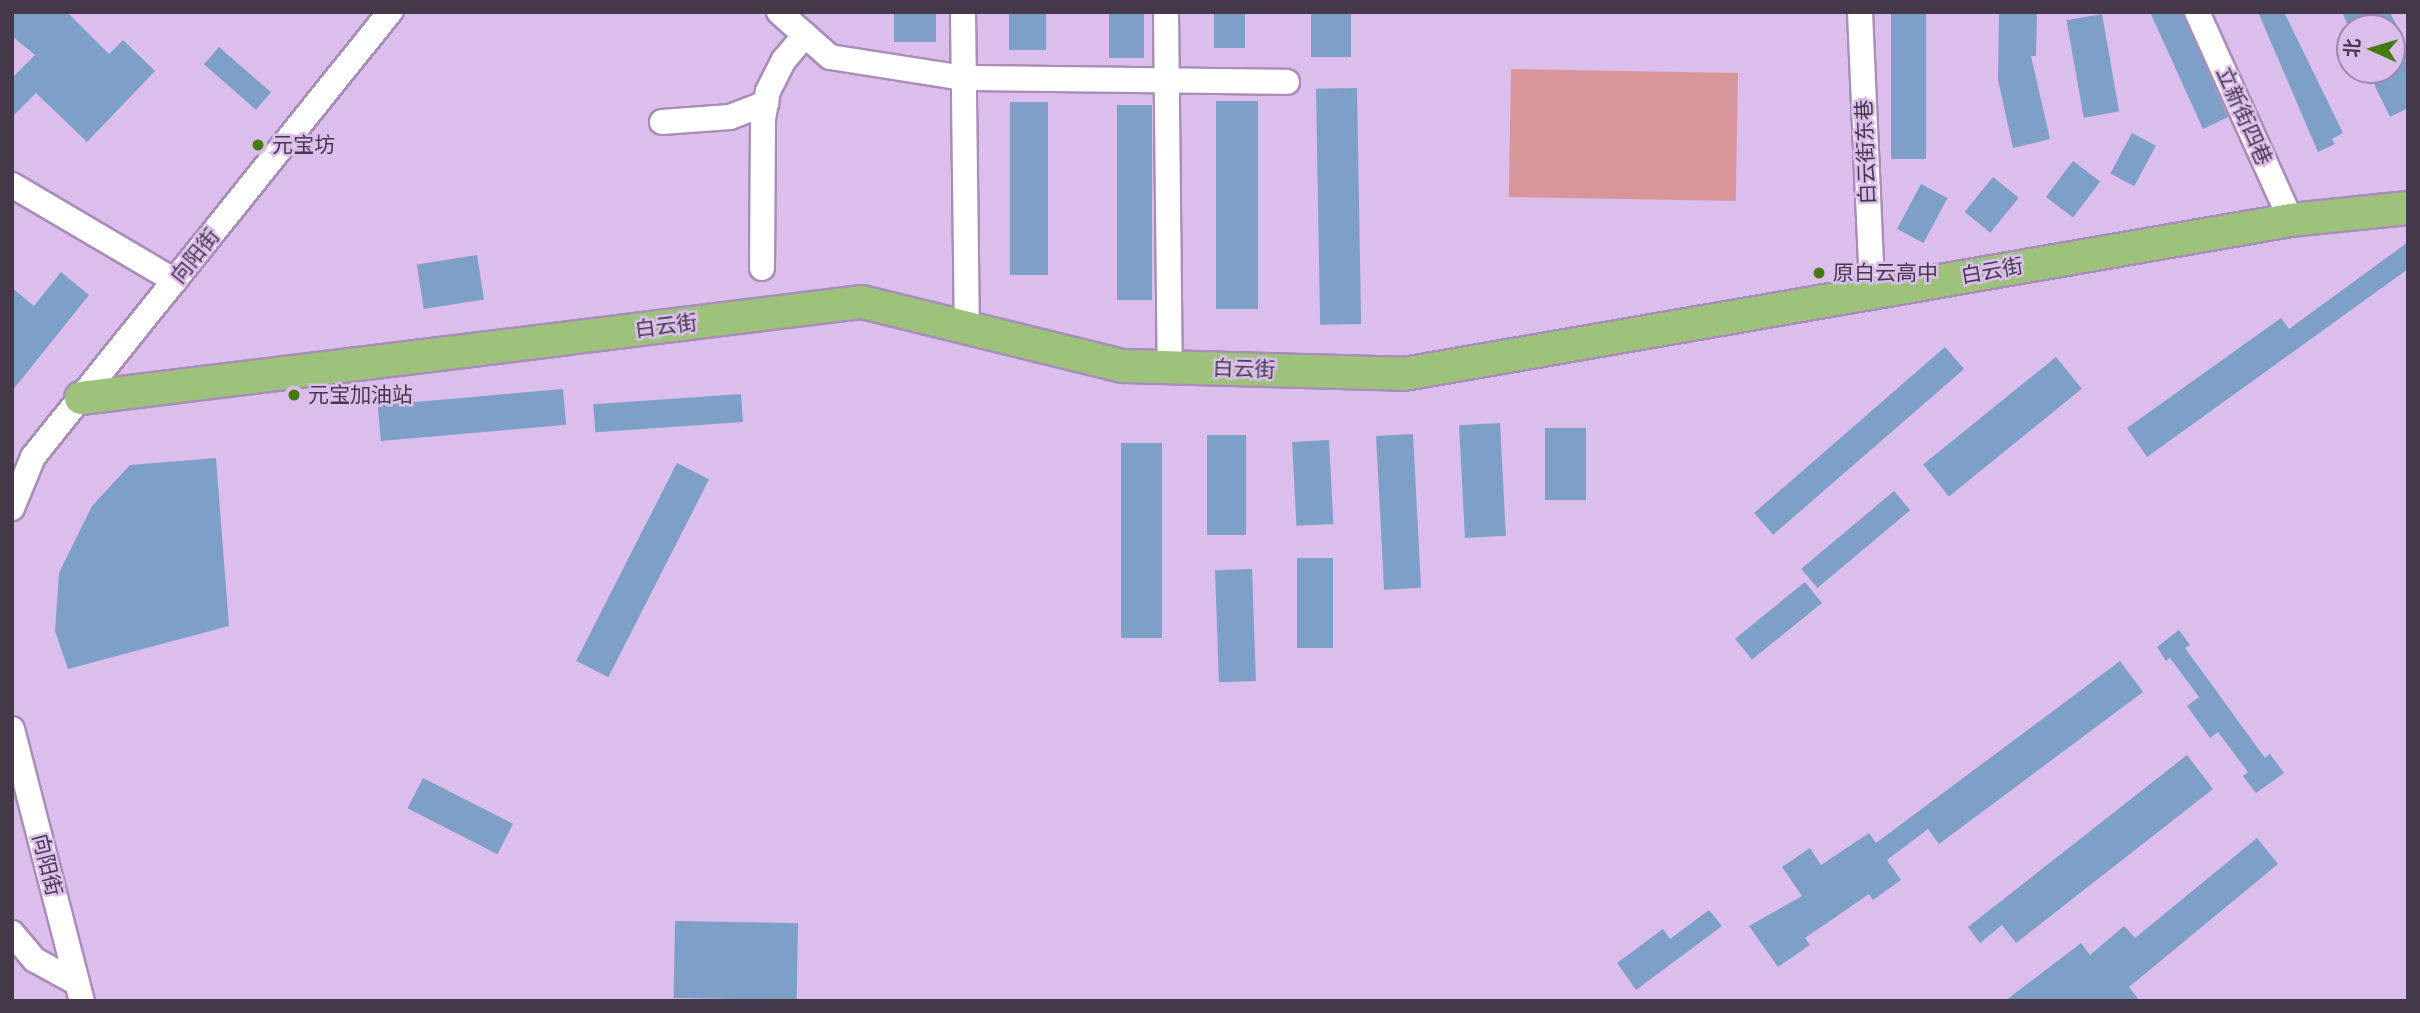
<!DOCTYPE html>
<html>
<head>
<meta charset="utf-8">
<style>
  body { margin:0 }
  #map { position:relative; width:2420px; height:1013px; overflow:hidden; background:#dcbeec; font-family:Merriweather,"Noto Sans SC",serif }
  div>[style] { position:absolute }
  .green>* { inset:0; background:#d8959a; transform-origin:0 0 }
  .building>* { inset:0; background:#7e9fc7; transform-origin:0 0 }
  .roads { filter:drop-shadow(2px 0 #a98db8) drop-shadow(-2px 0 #a98db8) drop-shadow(0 2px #a98db8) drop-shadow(0 -2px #a98db8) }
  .minor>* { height:24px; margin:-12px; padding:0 12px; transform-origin:12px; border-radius:12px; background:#fff }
  .major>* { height:32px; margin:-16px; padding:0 16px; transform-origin:16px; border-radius:16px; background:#9cc27c }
  .dots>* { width:19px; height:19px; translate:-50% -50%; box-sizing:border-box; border:4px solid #dcbeec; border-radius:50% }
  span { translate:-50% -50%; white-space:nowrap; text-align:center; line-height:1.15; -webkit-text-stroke:5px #dcbeec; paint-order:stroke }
  .street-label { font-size:21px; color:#44384a }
  .poi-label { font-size:21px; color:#44384a }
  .left { translate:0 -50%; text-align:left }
  .frame { position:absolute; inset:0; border:14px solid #44384a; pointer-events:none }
  .north { position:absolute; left:2336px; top:14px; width:70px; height:70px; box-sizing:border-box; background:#dcbeec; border:2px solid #9f88ab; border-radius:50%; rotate:274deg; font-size:19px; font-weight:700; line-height:28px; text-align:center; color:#44384a }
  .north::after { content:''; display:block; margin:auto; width:24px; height:32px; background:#447b0f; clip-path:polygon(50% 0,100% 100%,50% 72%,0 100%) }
</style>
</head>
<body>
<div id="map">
  <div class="green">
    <i style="left:1511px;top:69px;width:227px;height:128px;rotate:1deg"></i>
  </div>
  <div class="building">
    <i style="clip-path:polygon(12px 12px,67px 12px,109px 54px,123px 40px,155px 71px,87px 142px,36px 93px,12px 117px,12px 78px,35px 55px,12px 36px)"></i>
    <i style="left:894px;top:12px;width:42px;height:30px"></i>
    <i style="left:1009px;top:12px;width:37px;height:38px"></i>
    <i style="left:1109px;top:12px;width:35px;height:46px"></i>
    <i style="left:1214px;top:12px;width:31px;height:36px"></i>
    <i style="left:1311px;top:12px;width:40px;height:45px"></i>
    <i style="left:1891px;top:12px;width:35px;height:147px"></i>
    <i style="clip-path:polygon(1999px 12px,2037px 12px,2036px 56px,2031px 56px,2050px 139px,2013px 148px,1998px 80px)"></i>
    <i style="clip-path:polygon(2150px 12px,2182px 12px,2228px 117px,2203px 129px)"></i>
    <i style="clip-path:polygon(2258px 12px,2284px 12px,2343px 133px,2332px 139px,2335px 144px,2318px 152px)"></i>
    <i style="clip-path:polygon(2342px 12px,2390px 12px,2408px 49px,2408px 108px,2390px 117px,2367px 70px,2392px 70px,2392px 28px,2349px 28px)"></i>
    <i style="left:2102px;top:14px;width:99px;height:36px;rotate:80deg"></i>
    <i style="left:219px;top:47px;width:69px;height:23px;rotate:41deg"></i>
    <i style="left:1357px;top:88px;width:236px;height:41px;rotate:89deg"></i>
    <i style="left:1258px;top:101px;width:208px;height:42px;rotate:90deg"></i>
    <i style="left:1010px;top:102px;width:38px;height:173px"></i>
    <i style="left:1117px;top:105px;width:35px;height:195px"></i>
    <i style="left:2132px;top:133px;width:27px;height:46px;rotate:28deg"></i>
    <i style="left:2073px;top:161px;width:34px;height:45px;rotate:37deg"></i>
    <i style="left:1993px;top:177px;width:33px;height:45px;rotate:39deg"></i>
    <i style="left:1921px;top:184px;width:30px;height:51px;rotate:28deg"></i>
    <i style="clip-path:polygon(2408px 242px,2408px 269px,2147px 457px,2127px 428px,2281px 318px,2289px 329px)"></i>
    <i style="left:477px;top:255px;width:45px;height:61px;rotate:81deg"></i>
    <i style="clip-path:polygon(61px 272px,89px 295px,12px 391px,12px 288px,34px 306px)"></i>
    <i style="left:1945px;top:347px;width:29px;height:253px;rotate:49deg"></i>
    <i style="left:2056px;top:357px;width:41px;height:171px;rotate:51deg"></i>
    <i style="left:563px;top:389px;width:36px;height:186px;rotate:85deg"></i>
    <i style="left:741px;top:394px;width:28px;height:148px;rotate:86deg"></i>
    <i style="left:1500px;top:423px;width:113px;height:41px;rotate:87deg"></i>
    <i style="left:1545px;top:428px;width:41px;height:72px"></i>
    <i style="left:1413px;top:434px;width:154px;height:37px;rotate:87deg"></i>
    <i style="left:1207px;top:435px;width:39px;height:100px"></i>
    <i style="left:1329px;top:440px;width:84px;height:37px;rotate:87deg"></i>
    <i style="left:1121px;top:443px;width:41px;height:195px"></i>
    <i style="clip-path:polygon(216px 458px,229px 626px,68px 669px,55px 631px,59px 573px,92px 506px,130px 465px)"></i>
    <i style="left:677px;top:463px;width:36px;height:222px;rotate:27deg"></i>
    <i style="left:1894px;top:491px;width:25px;height:121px;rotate:50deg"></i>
    <i style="left:1297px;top:558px;width:36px;height:90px"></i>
    <i style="left:1252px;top:569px;width:112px;height:37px;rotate:88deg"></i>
    <i style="left:1805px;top:582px;width:27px;height:90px;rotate:51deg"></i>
    <i style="clip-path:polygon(2179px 630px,2190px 645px,2185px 648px,2265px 758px,2270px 754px,2284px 773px,2256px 793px,2243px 776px,2248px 772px,2218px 732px,2210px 738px,2187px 706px,2199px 697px,2170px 658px,2166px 661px,2157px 647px)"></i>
    <i style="clip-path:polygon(2120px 661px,2143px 692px,1939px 844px,1928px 829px,1887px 860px,1901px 880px,1873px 900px,1869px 894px,1805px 938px,1810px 945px,1778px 967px,1749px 926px,1802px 896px,1782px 867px,1810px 848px,1821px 865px,1869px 833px,1876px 843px)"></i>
    <i style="clip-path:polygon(2187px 755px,2213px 789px,2016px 943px,2002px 925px,1980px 943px,1968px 927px)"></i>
    <i style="left:423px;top:778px;width:101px;height:34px;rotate:27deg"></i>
    <i style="clip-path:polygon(2257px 838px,2278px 864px,2129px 987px,2140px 1001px,2005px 1001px,2081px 943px,2090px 955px,2124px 926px,2135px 938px)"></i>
    <i style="clip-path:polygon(1709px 910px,1722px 926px,1636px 990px,1617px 963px,1663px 929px,1670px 939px)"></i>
    <i style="left:675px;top:921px;width:123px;height:77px;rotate:1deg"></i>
  </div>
  <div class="roads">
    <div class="minor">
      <i style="left:779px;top:12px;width:68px;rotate:41.4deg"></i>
      <i style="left:830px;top:57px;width:136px;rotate:8.9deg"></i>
      <i style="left:964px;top:78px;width:323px;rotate:0.7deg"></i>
      <i style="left:963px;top:12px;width:315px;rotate:89.3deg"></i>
      <i style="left:1166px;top:12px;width:355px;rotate:89.4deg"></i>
      <i style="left:1860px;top:12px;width:280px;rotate:87.5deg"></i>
      <i style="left:2197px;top:12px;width:228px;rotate:65.7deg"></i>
      <i style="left:662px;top:122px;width:68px;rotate:-4.2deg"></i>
      <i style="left:730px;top:117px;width:39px;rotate:-21deg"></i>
      <i style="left:12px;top:185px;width:189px;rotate:30.5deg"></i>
      <i style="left:762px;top:268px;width:149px;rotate:-89.6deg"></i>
      <i style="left:763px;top:119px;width:28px;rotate:-80deg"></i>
      <i style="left:768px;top:91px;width:35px;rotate:-63deg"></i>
      <i style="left:784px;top:60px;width:33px;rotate:-50deg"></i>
      <i style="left:12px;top:508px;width:55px;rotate:-67.6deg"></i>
      <i style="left:33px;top:457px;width:571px;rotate:-51.26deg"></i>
      <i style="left:12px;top:729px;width:281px;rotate:75.6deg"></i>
      <i style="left:12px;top:933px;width:35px;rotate:50deg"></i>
      <i style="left:35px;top:960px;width:48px;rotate:28.7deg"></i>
    </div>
    <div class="major">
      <i style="left:81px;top:398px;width:787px;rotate:-7.01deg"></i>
      <i style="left:862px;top:302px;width:269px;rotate:13.8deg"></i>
      <i style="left:1123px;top:366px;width:281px;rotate:1.6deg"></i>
      <i style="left:1404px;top:374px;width:900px;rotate:-9.85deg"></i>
      <i style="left:2291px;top:220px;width:118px;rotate:-5.9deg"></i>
    </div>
  </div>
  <div class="dots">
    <i style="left:258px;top:145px;background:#447b0f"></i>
    <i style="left:1819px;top:273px;background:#447b0f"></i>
    <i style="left:294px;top:395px;background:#447b0f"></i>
  </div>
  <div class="street-label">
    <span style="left:2244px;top:116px;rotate:66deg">立新街四巷</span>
    <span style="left:1866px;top:152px;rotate:-92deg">白云街东巷</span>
    <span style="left:195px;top:256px;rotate:-51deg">向阳街</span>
    <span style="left:1992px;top:271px;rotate:-10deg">白云街</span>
    <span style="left:666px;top:326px;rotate:-7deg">白云街</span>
    <span style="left:1244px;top:369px;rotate:2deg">白云街</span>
    <span style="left:47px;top:865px;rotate:76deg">向阳街</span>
  </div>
  <div class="poi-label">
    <span class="left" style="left:272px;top:145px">元宝坊</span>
    <span class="left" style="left:1833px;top:273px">原白云高中</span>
    <span class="left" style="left:308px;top:395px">元宝加油站</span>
  </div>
  <div class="frame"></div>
  <div class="north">北</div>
</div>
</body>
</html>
